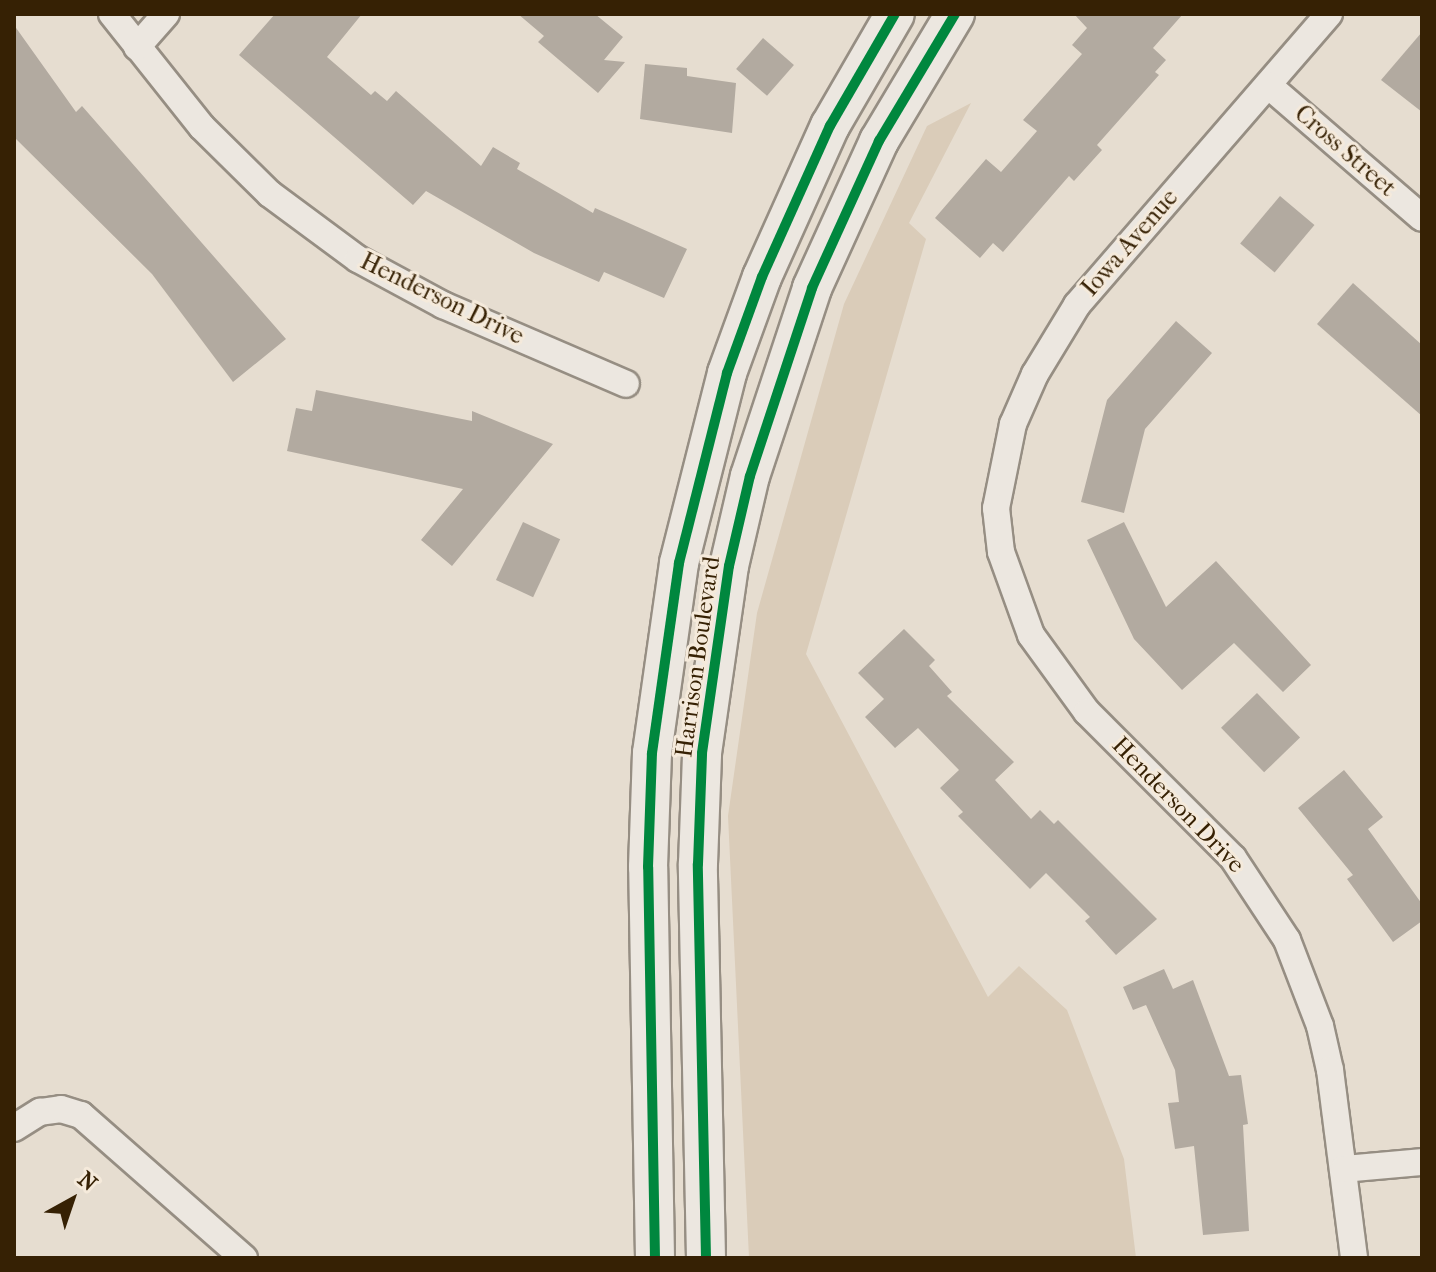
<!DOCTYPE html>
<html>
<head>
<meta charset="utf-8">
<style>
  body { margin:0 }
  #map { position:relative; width:1436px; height:1272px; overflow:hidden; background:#e6ddd0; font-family:"IM FELL French Canon",serif }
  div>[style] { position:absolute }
  .green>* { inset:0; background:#daccb9 }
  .building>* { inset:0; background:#b2aaa0; transform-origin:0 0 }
  .roads { filter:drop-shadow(2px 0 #968e83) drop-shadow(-2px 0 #968e83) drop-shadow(0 2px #968e83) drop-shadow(0 -2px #968e83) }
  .minor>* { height:26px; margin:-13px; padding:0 13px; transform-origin:13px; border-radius:13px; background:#ece7e0 }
  .secondary>* { height:38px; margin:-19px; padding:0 19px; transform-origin:19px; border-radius:19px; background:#ece7e0 }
  .cycleway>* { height:10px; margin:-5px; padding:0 5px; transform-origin:5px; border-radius:5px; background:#00873e }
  span { translate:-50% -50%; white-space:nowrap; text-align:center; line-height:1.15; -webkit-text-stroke:6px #f5eadb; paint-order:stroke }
  .street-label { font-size:24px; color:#362104 }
  .frame { position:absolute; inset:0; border:16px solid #362104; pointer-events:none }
  .north { position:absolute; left:32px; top:1160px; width:80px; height:80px; -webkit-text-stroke:6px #f5eadb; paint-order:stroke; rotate:40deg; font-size:22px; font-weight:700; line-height:32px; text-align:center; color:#362104 }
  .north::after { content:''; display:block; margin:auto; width:28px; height:36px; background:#362104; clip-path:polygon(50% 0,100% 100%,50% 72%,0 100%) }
</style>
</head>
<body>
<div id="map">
  <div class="green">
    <i style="clip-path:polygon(971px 103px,909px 223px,926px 239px,806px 654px,988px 997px,1019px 966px,1067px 1010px,1124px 1159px,1136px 1258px,749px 1258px,728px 816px,757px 613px,844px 304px,927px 126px)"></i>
  </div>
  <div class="building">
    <i style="clip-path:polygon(275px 14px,362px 14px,327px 57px,371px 95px,375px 91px,387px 101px,396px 91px,481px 166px,493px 147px,520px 163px,517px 169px,593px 213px,595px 208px,687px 249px,664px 298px,604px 272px,599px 282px,534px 253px,426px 191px,413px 205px,239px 55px)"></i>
    <i style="clip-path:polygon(518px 14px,595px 14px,623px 37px,604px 60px,625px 62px,598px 93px,538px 42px,544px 36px)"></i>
    <i style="clip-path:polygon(1074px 14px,1183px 14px,1153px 48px,1166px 60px,1155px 72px,1159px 75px,1097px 145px,1102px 150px,1074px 181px,1069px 176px,1003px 252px,993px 243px,980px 258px,935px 218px,986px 159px,1001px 172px,1037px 131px,1023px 120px,1082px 54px,1072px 45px,1087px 28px)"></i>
    <i style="clip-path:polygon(14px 25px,76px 112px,82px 106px,286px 339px,233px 382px,152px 274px,14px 137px)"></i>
    <i style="clip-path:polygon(1422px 32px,1422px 112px,1381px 80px)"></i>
    <i style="left:763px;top:38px;width:41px;height:41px;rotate:41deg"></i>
    <i style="clip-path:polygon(645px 64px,687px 68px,687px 76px,736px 83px,732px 133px,640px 119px)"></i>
    <i style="left:1280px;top:196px;width:45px;height:62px;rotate:40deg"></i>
    <i style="clip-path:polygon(1353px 283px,1422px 345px,1422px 416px,1317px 324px)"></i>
    <i style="clip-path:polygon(1176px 321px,1212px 353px,1145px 429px,1124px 513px,1081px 502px,1107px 400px)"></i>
    <i style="clip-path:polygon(316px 390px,472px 421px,472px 411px,553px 444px,452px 566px,421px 540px,463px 489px,287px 451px,296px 408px,312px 411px)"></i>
    <i style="left:523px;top:522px;width:41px;height:64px;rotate:25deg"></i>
    <i style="clip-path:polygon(1124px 522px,1166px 607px,1216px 561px,1311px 665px,1283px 692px,1234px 643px,1182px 690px,1134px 639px,1087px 540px)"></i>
    <i style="clip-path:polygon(904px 629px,935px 660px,929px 666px,952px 692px,947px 696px,1014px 762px,995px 780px,1031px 819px,1040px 810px,1054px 824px,1058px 820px,1157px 919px,1116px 955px,1085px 921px,1090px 917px,1046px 873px,1030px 889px,958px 816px,963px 812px,940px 788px,959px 770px,918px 728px,895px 748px,865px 717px,884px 699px,858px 673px)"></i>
    <i style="left:1257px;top:693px;width:62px;height:50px;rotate:46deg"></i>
    <i style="clip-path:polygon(1344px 770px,1383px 817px,1368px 829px,1422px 904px,1422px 921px,1393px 942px,1347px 879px,1353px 875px,1298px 808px)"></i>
    <i style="clip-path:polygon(1164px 969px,1173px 989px,1193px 980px,1229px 1076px,1241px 1075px,1248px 1124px,1243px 1125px,1249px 1231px,1203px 1235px,1194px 1146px,1175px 1149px,1168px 1103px,1179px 1102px,1175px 1070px,1146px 1005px,1133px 1010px,1123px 987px)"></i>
  </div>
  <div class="roads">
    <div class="minor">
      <i style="left:112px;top:14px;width:144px;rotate:51.5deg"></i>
      <i style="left:202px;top:127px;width:95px;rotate:44.6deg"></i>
      <i style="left:270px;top:194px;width:109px;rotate:36.5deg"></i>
      <i style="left:358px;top:259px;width:97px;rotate:28.4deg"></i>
      <i style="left:443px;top:305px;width:199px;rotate:23.3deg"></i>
      <i style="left:1329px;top:14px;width:385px;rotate:130.9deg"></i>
      <i style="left:1077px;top:305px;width:81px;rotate:121.3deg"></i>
      <i style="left:1035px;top:374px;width:55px;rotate:113.7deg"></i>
      <i style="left:1013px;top:424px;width:86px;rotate:101.4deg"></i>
      <i style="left:996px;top:508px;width:44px;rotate:83.5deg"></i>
      <i style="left:1001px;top:552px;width:88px;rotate:70.1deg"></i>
      <i style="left:1031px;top:635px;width:95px;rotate:54deg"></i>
      <i style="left:1087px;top:712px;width:206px;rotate:45deg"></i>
      <i style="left:1233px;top:858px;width:98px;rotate:56.6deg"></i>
      <i style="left:1287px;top:940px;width:92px;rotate:69deg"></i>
      <i style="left:1320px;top:1026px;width:45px;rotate:77.2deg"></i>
      <i style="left:1330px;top:1070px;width:190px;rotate:82.7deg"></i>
      <i style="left:137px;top:47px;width:44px;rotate:-48.7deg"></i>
      <i style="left:1268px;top:85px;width:203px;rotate:40.8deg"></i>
      <i style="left:14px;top:1128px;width:31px;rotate:-32deg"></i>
      <i style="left:40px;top:1112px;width:21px;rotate:-8deg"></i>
      <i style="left:61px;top:1109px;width:21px;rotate:17deg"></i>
      <i style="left:81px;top:1115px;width:217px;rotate:41.3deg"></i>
      <i style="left:1344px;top:1169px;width:78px;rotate:-5.1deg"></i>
    </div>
    <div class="secondary">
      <i style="left:655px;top:1258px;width:391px;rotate:-91deg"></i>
      <i style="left:648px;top:867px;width:114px;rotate:-88deg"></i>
      <i style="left:652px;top:753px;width:192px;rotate:-81.9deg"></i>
      <i style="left:679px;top:563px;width:196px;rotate:-75.8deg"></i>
      <i style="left:727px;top:373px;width:102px;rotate:-70deg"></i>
      <i style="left:762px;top:277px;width:166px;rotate:-65.8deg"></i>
      <i style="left:830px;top:126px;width:129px;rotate:-59.9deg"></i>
      <i style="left:706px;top:1258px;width:394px;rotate:-91.2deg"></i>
      <i style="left:698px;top:864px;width:111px;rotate:-87.9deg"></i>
      <i style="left:702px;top:753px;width:189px;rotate:-81.8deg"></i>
      <i style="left:729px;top:566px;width:92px;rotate:-76.9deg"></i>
      <i style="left:750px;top:476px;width:198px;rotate:-71.7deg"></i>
      <i style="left:812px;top:288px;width:162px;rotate:-65.5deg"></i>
      <i style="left:879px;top:141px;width:148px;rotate:-59.1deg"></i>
    </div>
  </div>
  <div class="cycleway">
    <i style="left:655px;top:1258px;width:391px;rotate:-91deg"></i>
    <i style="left:648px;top:867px;width:114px;rotate:-88deg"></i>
    <i style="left:652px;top:753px;width:192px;rotate:-81.9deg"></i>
    <i style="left:679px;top:563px;width:196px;rotate:-75.8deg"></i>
    <i style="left:727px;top:373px;width:102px;rotate:-70deg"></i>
    <i style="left:762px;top:277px;width:166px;rotate:-65.8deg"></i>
    <i style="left:830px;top:126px;width:129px;rotate:-59.9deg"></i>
    <i style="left:706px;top:1258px;width:394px;rotate:-91.2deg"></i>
    <i style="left:698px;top:864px;width:111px;rotate:-87.9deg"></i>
    <i style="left:702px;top:753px;width:189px;rotate:-81.8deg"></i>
    <i style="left:729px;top:566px;width:92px;rotate:-76.9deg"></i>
    <i style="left:750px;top:476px;width:198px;rotate:-71.7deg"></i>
    <i style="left:812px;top:288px;width:162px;rotate:-65.5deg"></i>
    <i style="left:879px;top:141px;width:148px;rotate:-59.1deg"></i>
  </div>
  <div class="street-label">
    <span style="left:1345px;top:151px;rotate:41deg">Cross Street</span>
    <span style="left:1130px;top:243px;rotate:-49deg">Iowa Avenue</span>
    <span style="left:442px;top:299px;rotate:26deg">Henderson Drive</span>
    <span style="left:698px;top:657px;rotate:-82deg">Harrison Boulevard</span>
    <span style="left:1178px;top:805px;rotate:46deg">Henderson Drive</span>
  </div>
  <div class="frame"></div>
  <div class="north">N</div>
</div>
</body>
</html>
